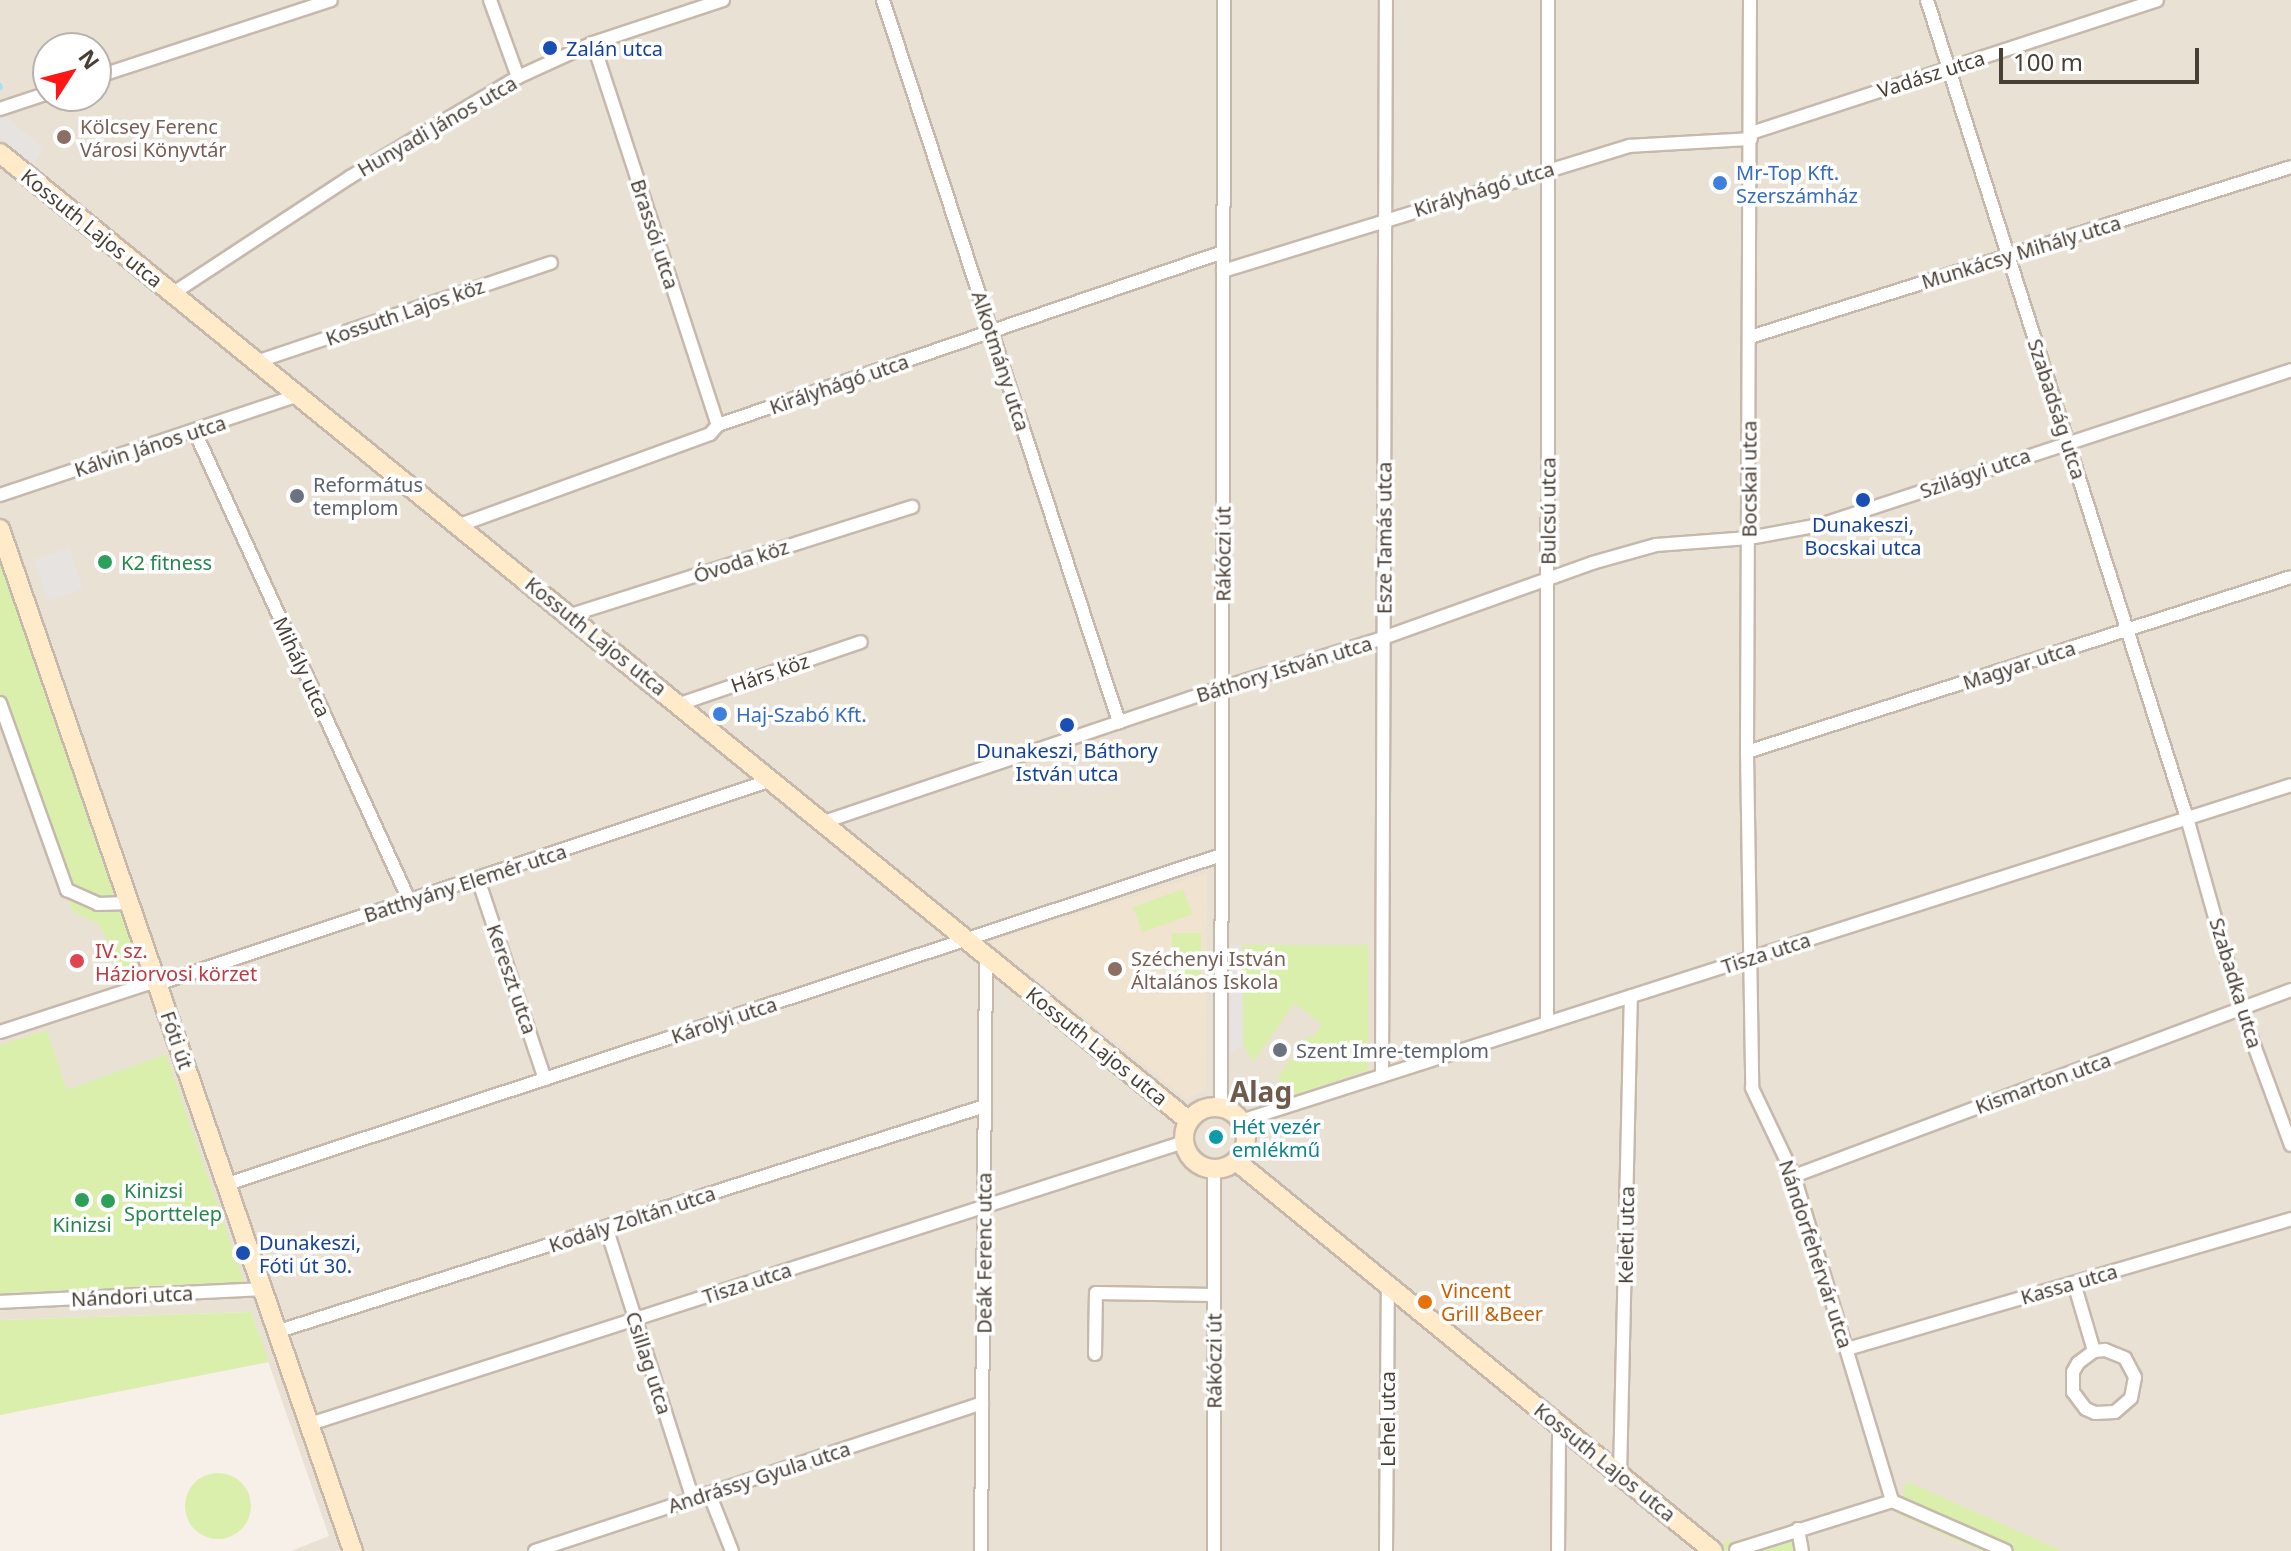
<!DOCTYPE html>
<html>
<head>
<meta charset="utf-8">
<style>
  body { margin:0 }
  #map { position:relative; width:2291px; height:1551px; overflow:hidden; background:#f6f0e8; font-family:"Noto Sans",sans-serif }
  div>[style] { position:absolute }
  .residential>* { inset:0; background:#eae1d5 }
  .education>* { inset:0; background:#f0e3d0 }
  .green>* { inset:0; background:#daefac; transform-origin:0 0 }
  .round { border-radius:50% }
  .parking>* { inset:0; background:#e7e3e0; transform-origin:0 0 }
  .stream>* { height:4px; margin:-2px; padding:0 2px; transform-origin:2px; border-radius:2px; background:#9ee1f9 }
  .roads { filter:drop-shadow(2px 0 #c6b9ac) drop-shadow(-2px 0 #c6b9ac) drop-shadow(0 2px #c6b9ac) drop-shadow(0 -2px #c6b9ac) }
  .street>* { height:12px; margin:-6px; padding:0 6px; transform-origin:6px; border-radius:6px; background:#fff }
  .secondary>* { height:18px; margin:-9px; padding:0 9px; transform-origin:9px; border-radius:9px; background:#ffeac9 }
  .secondary>.ring { margin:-9px; padding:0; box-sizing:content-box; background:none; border:18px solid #ffeac9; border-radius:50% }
  .dots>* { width:22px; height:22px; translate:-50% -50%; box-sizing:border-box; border:4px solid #fff; border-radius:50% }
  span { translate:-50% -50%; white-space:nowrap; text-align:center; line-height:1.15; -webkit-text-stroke:7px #fff; paint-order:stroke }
  .transit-label { font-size:20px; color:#164399 }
  .left { translate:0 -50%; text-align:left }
  .street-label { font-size:20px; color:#4a3f35 }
  .education-label { font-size:20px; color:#785e54 }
  .shop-label { font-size:20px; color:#366cbe }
  .worship-label { font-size:20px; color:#5b616d }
  .leisure-label { font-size:20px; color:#27864d }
  .health-label { font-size:20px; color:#be3a42 }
  .culture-label { font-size:20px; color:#0d838f }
  .food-label { font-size:20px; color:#c56008 }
  .district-label { font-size:28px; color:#6e5b4b; font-weight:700 }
  .north { position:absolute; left:32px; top:32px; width:80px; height:80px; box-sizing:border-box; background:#fff; border:2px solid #b7b2ae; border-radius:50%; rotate:54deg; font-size:22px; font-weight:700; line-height:32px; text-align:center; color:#4a3f35 }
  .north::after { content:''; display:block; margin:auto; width:28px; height:36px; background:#ff1716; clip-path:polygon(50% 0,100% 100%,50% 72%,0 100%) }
  .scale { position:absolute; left:1999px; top:48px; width:200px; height:36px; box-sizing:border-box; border:4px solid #4a3f35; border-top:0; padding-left:10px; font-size:24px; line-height:28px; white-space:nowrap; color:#4a3f35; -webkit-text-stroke:6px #fff; paint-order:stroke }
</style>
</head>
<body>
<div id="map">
  <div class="residential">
    <i style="clip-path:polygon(evenodd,0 0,2291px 0,2291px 1551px,291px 1551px,329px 1536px,251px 1312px,0 1320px,0 0,48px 48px,96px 48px,96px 96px,48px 96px,48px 48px)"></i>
  </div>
  <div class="education">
    <i style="clip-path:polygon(1207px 873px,1206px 1090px,1187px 1099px,990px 942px)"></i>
  </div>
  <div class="green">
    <i style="clip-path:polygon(0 552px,142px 959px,123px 969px,98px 923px,73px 912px,0 726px)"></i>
    <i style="left:1183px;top:889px;width:27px;height:53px;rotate:70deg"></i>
    <i style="left:1172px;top:933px;width:29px;height:57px"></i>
    <i style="clip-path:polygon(1242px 945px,1368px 945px,1368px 1070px,1297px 1094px,1277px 1078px,1308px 1036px,1312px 1038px,1322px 1024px,1294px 1003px,1254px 1061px,1243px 1046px)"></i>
    <i style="clip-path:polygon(47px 1030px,67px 1090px,166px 1054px,244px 1282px,0 1293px,0 1045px)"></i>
    <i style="clip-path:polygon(251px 1312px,269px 1362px,0 1415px,0 1320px)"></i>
    <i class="round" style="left:185px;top:1473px;width:66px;height:66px"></i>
    <i style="clip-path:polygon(1906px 1481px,2062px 1551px,1981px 1551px,1900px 1515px)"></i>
    <i style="clip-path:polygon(1786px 1538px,1792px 1541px,1796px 1551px,1727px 1551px,1721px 1546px,1728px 1540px,1756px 1549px)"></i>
  </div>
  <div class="parking">
    <i style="clip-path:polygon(0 112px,43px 148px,33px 166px,0 138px)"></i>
    <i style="left:69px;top:548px;width:43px;height:37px;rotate:71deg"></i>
    <i style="clip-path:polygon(1232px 945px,1242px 945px,1243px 1046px,1230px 1053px)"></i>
  </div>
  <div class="stream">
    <i style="left:0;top:85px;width:3px;rotate:72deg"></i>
  </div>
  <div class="roads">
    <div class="street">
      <i style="left:490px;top:0;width:82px;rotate:70deg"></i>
      <i style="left:883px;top:0;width:760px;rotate:71.9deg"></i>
      <i style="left:1750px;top:0;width:752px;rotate:90.23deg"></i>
      <i style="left:1747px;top:752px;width:336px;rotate:89.1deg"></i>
      <i style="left:1752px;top:1088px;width:98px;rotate:64.5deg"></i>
      <i style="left:1794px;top:1176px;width:339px;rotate:73.2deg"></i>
      <i style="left:1927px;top:0;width:858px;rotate:72.37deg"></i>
      <i style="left:2187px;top:818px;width:199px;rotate:74.3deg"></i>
      <i style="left:2241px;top:1010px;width:144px;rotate:69.7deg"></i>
      <i style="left:593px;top:43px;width:402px;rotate:71.9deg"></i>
      <i style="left:96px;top:77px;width:247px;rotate:-18.1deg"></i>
      <i style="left:0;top:109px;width:51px;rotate:-18.4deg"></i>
      <i style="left:1751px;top:133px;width:427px;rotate:-18.1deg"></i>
      <i style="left:1223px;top:271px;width:425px;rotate:-17.1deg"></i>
      <i style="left:1629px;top:146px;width:122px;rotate:-3.3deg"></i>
      <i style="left:172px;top:294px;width:213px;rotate:-33.3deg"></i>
      <i style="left:350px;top:177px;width:196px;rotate:-30.8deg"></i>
      <i style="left:518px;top:77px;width:82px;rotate:-24.4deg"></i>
      <i style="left:593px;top:43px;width:137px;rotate:-18.3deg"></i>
      <i style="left:1750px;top:337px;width:567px;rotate:-17.44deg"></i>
      <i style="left:259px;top:361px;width:308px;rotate:-18.6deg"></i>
      <i style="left:195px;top:432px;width:517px;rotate:65.42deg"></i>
      <i style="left:0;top:495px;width:315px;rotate:-18.5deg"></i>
      <i style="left:460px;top:525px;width:266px;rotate:-20deg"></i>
      <i style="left:710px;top:434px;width:12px;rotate:-48deg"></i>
      <i style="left:718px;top:425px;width:534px;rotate:-18.91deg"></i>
      <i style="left:571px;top:615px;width:358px;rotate:-17.6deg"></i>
      <i style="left:0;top:703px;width:199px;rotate:70.3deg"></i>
      <i style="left:67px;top:890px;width:34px;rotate:24deg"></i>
      <i style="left:98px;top:904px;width:32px;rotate:-2deg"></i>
      <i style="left:680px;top:704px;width:191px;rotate:-18.9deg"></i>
      <i style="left:1747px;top:752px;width:571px;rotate:-17.83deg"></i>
      <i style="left:824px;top:822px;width:410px;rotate:-18.7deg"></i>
      <i style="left:1212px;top:691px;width:179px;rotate:-17.2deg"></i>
      <i style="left:1383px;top:638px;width:222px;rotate:-19.7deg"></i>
      <i style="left:1592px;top:563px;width:66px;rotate:-15.7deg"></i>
      <i style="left:1656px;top:545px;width:93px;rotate:-4.3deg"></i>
      <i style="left:1749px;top:538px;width:72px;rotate:-10.4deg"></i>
      <i style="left:1820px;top:525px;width:496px;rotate:-18.2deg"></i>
      <i style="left:478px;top:879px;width:211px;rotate:71.5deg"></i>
      <i style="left:1547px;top:1023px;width:1023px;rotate:-89.94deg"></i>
      <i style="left:0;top:1032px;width:155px;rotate:-18.1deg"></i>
      <i style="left:147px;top:984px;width:11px"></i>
      <i style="left:158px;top:984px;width:647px;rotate:-18.38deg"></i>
      <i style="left:1382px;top:1076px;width:1076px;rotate:-89.79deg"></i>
      <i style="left:1221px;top:1108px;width:1108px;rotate:-89.84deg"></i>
      <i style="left:1241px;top:1121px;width:1102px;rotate:-17.74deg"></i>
      <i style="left:1794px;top:1176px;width:531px;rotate:-20.52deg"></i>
      <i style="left:227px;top:1184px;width:1047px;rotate:-18.31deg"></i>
      <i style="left:606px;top:1227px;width:286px;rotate:72.3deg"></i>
      <i style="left:2074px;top:1283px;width:71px;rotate:73.6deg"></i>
      <i style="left:2094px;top:1351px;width:20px;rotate:143deg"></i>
      <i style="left:2078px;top:1363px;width:10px;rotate:119deg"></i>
      <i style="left:2073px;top:1372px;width:20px;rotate:90deg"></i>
      <i style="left:2073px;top:1392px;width:21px;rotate:53deg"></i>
      <i style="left:2086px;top:1409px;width:10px;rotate:24deg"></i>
      <i style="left:2095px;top:1413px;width:20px;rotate:-3deg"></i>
      <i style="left:2115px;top:1412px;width:21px;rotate:-41deg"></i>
      <i style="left:2131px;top:1398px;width:21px;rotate:-79deg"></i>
      <i style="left:2135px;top:1377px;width:21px;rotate:-118deg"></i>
      <i style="left:2125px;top:1358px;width:22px;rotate:-158deg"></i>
      <i style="left:2105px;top:1350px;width:11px;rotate:175deg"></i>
      <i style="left:0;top:1302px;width:264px;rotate:-2.8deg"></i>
      <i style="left:279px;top:1331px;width:741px;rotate:-17.68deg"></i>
      <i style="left:1847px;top:1349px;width:463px;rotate:-16.3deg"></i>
      <i style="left:1095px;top:1354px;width:61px;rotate:-89.1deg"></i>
      <i style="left:1096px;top:1293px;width:118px;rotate:1deg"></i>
      <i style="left:310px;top:1424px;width:918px;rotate:-17.88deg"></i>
      <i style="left:1620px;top:1475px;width:479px;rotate:-88.7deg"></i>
      <i style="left:709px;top:1493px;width:62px;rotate:68.4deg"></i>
      <i style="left:1798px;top:1529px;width:22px;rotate:80deg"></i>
      <i style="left:1736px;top:1550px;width:164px;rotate:-17.4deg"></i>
      <i style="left:1892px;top:1501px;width:124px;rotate:23.7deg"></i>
      <i style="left:535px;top:1551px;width:471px;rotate:-18.3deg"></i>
      <i style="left:981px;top:1551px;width:596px;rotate:-89.52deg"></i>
      <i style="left:1214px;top:1551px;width:381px;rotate:-90deg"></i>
      <i style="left:1386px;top:1551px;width:264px;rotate:-89.6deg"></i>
      <i style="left:1558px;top:1551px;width:126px;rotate:-89.5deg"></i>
    </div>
    <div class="secondary">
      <i style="left:0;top:153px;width:1533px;rotate:39.15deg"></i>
      <i style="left:0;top:529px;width:1081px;rotate:70.95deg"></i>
      <i class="ring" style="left:1184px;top:1107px;width:44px;height:44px"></i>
      <i style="left:1236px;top:1161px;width:616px;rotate:39.27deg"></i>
    </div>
  </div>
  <div class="dots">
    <i style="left:550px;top:48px;background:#1a4fb4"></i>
    <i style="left:64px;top:137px;background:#8d6e63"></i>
    <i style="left:1720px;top:183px;background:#3f7fe0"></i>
    <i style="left:297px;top:496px;background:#6b7280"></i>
    <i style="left:1863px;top:500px;background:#1a4fb4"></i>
    <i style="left:105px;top:562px;background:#2e9e5b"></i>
    <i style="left:720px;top:714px;background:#3f7fe0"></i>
    <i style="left:1067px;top:725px;background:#1a4fb4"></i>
    <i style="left:77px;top:961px;background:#e0444e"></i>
    <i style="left:1115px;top:969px;background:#8d6e63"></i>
    <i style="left:1280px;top:1050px;background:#6b7280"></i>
    <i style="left:1216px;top:1137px;background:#0f9aa8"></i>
    <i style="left:82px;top:1200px;background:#2e9e5b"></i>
    <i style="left:108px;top:1201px;background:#2e9e5b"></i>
    <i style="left:243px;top:1253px;background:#1a4fb4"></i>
    <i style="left:1425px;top:1302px;background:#e8710a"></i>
  </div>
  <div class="transit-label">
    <span class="left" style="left:566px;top:48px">Zalán utca</span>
    <span style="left:1863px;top:536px">Dunakeszi,<br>Bocskai utca</span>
    <span style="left:1067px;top:762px">Dunakeszi, Báthory<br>István utca</span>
    <span class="left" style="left:259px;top:1254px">Dunakeszi,<br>Fóti út 30.</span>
  </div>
  <div class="street-label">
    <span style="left:1931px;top:74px;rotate:-18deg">Vadász utca</span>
    <span style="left:437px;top:126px;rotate:-30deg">Hunyadi János utca</span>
    <span style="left:1484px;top:189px;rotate:-17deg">Királyhágó utca</span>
    <span style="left:92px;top:228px;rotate:39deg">Kossuth Lajos utca</span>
    <span style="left:655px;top:234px;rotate:72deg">Brassói utca</span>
    <span style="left:2021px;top:252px;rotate:-17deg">Munkácsy Mihály utca</span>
    <span style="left:405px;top:312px;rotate:-19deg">Kossuth Lajos köz</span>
    <span style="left:1001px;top:361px;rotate:72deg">Alkotmány utca</span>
    <span style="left:839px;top:384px;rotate:-19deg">Királyhágó utca</span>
    <span style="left:2057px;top:409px;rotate:72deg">Szabadság utca</span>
    <span style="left:150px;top:446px;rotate:-18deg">Kálvin János utca</span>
    <span style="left:1975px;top:473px;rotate:-19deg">Szilágyi utca</span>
    <span style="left:1749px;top:479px;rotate:-90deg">Bocskai utca</span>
    <span style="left:1548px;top:511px;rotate:-90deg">Bulcsú utca</span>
    <span style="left:1384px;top:538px;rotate:-90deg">Esze Tamás utca</span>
    <span style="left:1223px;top:554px;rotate:-90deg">Rákóczi út</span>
    <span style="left:741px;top:561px;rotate:-18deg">Óvoda köz</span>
    <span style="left:596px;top:636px;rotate:39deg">Kossuth Lajos utca</span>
    <span style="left:2019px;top:665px;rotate:-18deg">Magyar utca</span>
    <span style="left:302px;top:667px;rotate:65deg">Mihály utca</span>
    <span style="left:1284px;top:669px;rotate:-17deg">Báthory István utca</span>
    <span style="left:770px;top:673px;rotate:-19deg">Hárs köz</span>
    <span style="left:465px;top:883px;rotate:-18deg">Batthyány Elemér utca</span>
    <span style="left:1766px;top:953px;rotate:-18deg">Tisza utca</span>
    <span style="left:512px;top:979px;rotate:71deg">Kereszt utca</span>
    <span style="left:2236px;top:983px;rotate:73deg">Szabadka utca</span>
    <span style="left:724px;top:1020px;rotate:-18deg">Károlyi utca</span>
    <span style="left:177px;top:1040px;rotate:71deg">Fóti út</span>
    <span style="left:1097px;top:1046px;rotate:39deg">Kossuth Lajos utca</span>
    <span style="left:2043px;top:1083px;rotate:-20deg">Kismarton utca</span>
    <span style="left:632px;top:1219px;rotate:-18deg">Kodály Zoltán utca</span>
    <span style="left:1626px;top:1235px;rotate:-89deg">Keleti utca</span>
    <span style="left:984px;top:1253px;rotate:-90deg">Deák Ferenc utca</span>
    <span style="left:1816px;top:1254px;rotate:72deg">Nándorfehérvár utca</span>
    <span style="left:747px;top:1283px;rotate:-18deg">Tisza utca</span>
    <span style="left:2069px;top:1284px;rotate:-16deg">Kassa utca</span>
    <span style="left:132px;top:1296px;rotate:-3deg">Nándori utca</span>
    <span style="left:1214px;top:1361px;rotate:-90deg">Rákóczi út</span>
    <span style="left:649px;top:1363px;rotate:72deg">Csillag utca</span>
    <span style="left:1387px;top:1419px;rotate:-90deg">Lehel utca</span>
    <span style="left:1605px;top:1462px;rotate:39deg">Kossuth Lajos utca</span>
    <span style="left:759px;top:1477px;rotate:-18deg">Andrássy Gyula utca</span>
  </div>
  <div class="education-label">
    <span class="left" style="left:80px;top:138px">Kölcsey Ferenc<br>Városi Könyvtár</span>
    <span class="left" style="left:1131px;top:970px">Széchenyi István<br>Általános Iskola</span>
  </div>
  <div class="shop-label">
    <span class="left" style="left:1736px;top:184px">Mr-Top Kft.<br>Szerszámház</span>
    <span class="left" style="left:736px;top:714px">Haj-Szabó Kft.</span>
  </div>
  <div class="worship-label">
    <span class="left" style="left:313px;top:496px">Református<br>templom</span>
    <span class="left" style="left:1296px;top:1050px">Szent Imre-templom</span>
  </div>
  <div class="leisure-label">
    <span class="left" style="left:121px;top:562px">K2 fitness</span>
    <span class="left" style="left:124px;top:1202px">Kinizsi<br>Sporttelep</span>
    <span style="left:82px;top:1224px">Kinizsi</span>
  </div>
  <div class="health-label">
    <span class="left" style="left:95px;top:962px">IV. sz.<br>Háziorvosi körzet</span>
  </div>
  <div class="culture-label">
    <span class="left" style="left:1232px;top:1138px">Hét vezér<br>emlékmű</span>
  </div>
  <div class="food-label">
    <span class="left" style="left:1441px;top:1302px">Vincent<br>Grill &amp;Beer</span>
  </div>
  <div class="district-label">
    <span style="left:1261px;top:1091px">Alag</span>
  </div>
  <div class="north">N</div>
  <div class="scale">100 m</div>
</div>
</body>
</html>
